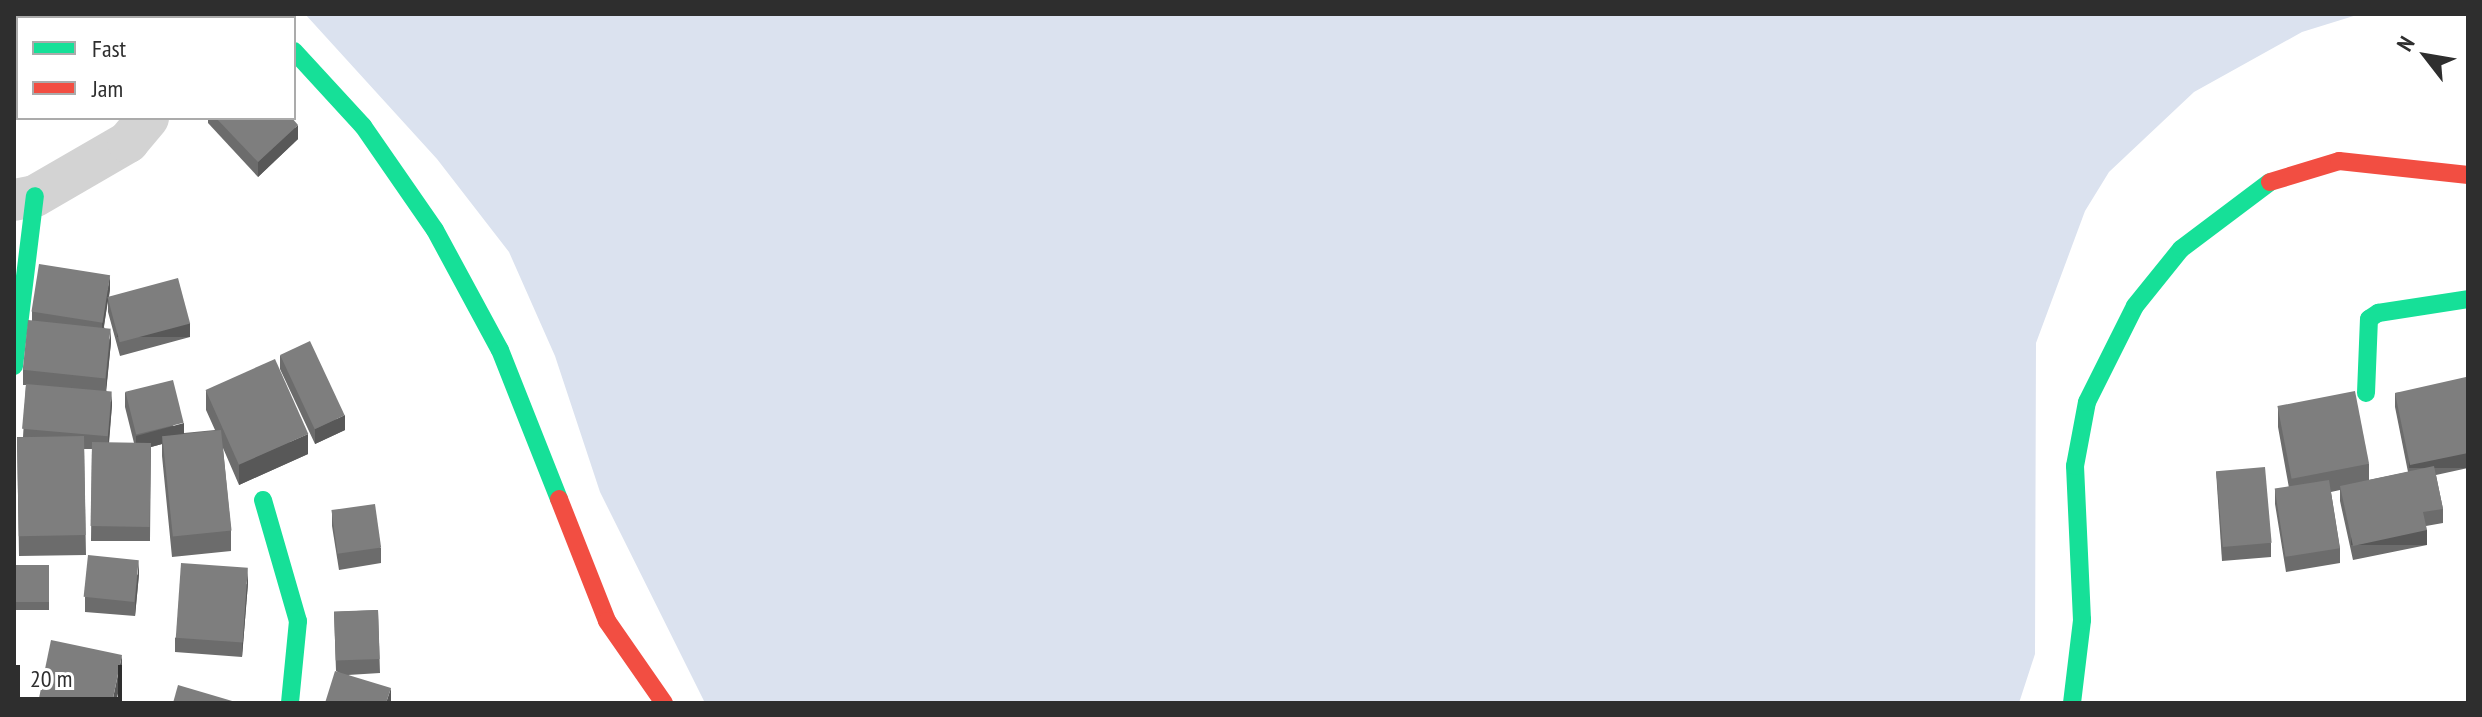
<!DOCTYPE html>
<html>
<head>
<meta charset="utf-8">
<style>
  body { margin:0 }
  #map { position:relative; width:2482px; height:717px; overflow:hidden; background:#fff; font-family:"PT Sans Narrow",sans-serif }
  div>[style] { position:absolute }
  .water>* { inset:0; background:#dbe2ef }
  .street>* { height:42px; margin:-21px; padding:0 21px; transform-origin:21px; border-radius:21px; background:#d3d3d3 }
  .fast>* { height:18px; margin:-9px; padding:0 9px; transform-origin:9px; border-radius:9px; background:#16e098 }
  .jam>* { height:18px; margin:-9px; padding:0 9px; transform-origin:9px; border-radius:9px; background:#f24e42 }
  .wall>* { inset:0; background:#6c6c6c; transform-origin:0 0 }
  .shaded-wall>* { inset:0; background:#585858; transform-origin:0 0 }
  .building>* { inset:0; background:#7e7e7e; transform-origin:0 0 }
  span { translate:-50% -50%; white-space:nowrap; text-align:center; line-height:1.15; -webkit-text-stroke:8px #fff; paint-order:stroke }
  .frame { position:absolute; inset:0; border:16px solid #2e2e2e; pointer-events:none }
  .legend { position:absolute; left:16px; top:16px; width:280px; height:104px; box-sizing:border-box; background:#fff; border:2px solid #ababab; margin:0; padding:10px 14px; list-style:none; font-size:24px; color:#2e2e2e }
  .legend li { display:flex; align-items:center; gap:16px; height:40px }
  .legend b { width:40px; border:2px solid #ababab }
  .north { position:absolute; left:2386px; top:16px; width:80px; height:80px; -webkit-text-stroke:6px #fff; paint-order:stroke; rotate:301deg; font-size:22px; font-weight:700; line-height:32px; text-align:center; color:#2e2e2e }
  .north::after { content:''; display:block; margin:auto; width:28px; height:36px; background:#2e2e2e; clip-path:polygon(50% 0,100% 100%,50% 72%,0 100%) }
  .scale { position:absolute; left:16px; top:665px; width:106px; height:36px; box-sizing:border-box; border:4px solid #2e2e2e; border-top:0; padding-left:10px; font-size:24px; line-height:28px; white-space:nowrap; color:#2e2e2e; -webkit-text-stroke:6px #fff; paint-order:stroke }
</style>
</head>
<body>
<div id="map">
  <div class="water">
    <i style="clip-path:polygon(305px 14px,2360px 14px,2302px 32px,2194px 92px,2109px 172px,2085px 211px,2036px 343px,2035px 654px,2019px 703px,705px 703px,600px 492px,555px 356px,509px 252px,437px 159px)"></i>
  </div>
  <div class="street">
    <i style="left:232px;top:18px;width:6px;rotate:-45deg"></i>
    <i style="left:14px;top:200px;width:21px;rotate:-11deg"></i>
    <i style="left:35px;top:196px;width:108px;rotate:-30.1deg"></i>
    <i style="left:128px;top:142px;width:31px;rotate:-50deg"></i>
  </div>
  <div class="fast">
    <i style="left:260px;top:14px;width:6px;rotate:45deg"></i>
    <i style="left:294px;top:51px;width:102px;rotate:47.4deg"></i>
    <i style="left:363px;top:126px;width:126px;rotate:55.3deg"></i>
    <i style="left:435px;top:230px;width:136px;rotate:61.6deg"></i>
    <i style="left:500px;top:350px;width:160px;rotate:68.4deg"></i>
    <i style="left:14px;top:366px;width:171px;rotate:-83deg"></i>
    <i style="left:2366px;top:393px;width:74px;rotate:-87.7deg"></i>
    <i style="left:2369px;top:319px;width:11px;rotate:-34deg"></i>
    <i style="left:2378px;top:313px;width:91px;rotate:-8.8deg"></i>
    <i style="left:263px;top:500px;width:126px;rotate:73.9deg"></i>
    <i style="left:298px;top:621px;width:82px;rotate:95.6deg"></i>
    <i style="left:2072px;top:703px;width:84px;rotate:-83.1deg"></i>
    <i style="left:2082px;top:620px;width:154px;rotate:-92.6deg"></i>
    <i style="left:2075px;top:466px;width:65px;rotate:-79.4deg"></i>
    <i style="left:2087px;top:402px;width:107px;rotate:-63.4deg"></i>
    <i style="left:2135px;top:306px;width:73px;rotate:-51.1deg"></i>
    <i style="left:2181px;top:249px;width:111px;rotate:-37deg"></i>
  </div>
  <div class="jam">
    <i style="left:2270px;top:182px;width:72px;rotate:-16.9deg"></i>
    <i style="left:2339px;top:161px;width:130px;rotate:6.2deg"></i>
    <i style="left:559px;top:499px;width:131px;rotate:68.5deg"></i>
    <i style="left:607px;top:621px;width:100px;rotate:55.2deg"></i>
  </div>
  <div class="wall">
    <i style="clip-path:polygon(208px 118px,292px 118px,298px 139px,258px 177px,208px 123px)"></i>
    <i style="clip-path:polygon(110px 289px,109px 297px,190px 337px,120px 356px,108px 312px,108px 298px,104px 327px,111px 342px,106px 390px,112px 405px,109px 444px,134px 443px,125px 407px,125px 392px,184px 433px,215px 430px,206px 410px,206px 390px,308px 454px,239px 485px,223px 448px,231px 531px,231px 551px,172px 557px,162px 456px,162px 444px,151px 447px,150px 541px,91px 541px,92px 449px,84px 449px,86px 555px,19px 556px,17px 437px,23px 437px,26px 385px,23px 385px,23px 370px,32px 320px,32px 311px)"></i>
    <i style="clip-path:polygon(280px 355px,345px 430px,315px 444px,280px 369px)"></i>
    <i style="clip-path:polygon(2468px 385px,2468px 468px,2436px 475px,2443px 509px,2443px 523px,2426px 526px,2427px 545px,2353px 560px,2340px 501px,2340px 490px,2331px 492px,2340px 548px,2340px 563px,2286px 572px,2275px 504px,2275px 490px,2289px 488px,2278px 427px,2278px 407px,2369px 464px,2369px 480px,2408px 472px,2395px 407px,2395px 393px)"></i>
    <i style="clip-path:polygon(2216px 471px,2271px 543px,2271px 557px,2222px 561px)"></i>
    <i style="clip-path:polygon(332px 511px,381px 548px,381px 563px,339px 570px,332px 526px)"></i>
    <i style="left:14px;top:565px;width:35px;height:45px"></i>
    <i style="clip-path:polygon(139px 574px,135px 616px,85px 612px,85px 597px)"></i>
    <i style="clip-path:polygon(248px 583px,242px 657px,175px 652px,175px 638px)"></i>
    <i style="clip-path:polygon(378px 610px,380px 673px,348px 675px,391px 703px,336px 671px,334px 612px)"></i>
  </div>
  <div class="shaded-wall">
    <i style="clip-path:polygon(298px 125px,298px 139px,258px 177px,258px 162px)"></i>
    <i style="clip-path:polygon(110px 275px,110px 289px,102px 337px,102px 322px)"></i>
    <i style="left:190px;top:323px;width:14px;height:73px;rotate:90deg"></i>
    <i style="clip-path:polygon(111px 328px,111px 342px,106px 393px,106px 378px)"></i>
    <i style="clip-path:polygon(112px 391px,112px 405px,108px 450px,108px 436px)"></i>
    <i style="clip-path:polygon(345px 415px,345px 430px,315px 444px,315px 429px)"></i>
    <i style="clip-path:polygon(184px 423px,184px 438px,162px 436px,162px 444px,151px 447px,150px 541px,151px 447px,136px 451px,136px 436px)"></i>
    <i style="clip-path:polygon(308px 434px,308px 454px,239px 485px,239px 464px)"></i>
    <i style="left:2468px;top:453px;width:15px;height:59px;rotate:90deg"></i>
    <i style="left:2427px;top:530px;width:15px;height:76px;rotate:90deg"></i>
    <i style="clip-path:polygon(139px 560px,139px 574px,135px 616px,135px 602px)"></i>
    <i style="clip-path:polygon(248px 568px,248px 583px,242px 657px,242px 643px)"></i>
    <i style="clip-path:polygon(122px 655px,122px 675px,116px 703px,112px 703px)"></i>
    <i style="clip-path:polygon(391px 688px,391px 703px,386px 703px)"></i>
  </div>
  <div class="building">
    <i style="clip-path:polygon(216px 118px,292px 118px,298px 125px,258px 162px)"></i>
    <i style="left:39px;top:264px;width:72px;height:48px;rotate:9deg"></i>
    <i style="left:178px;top:278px;width:47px;height:73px;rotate:75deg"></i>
    <i style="left:28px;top:320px;width:83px;height:50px;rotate:6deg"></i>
    <i style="left:310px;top:341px;width:82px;height:33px;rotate:65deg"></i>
    <i style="left:275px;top:359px;width:82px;height:76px;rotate:66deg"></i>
    <i style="clip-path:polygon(2466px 377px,2468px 385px,2468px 453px,2410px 465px,2395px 393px)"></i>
    <i style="left:173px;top:380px;width:44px;height:49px;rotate:76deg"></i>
    <i style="left:26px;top:384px;width:86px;height:45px;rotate:5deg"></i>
    <i style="left:2355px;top:391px;width:74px;height:79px;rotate:79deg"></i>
    <i style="left:221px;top:430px;width:101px;height:59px;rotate:84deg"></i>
    <i style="left:84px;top:436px;width:99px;height:67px;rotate:89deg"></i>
    <i style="left:151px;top:443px;width:84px;height:59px;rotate:91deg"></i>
    <i style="clip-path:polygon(2434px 466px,2443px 509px,2423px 512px,2427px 530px,2353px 546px,2340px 486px)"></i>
    <i style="left:2265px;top:467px;width:76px;height:49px;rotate:85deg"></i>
    <i style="left:2329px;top:480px;width:69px;height:55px;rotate:81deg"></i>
    <i style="left:375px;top:504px;width:44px;height:44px;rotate:82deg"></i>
    <i style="left:88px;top:555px;width:51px;height:42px;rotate:6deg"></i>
    <i style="left:181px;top:563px;width:67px;height:75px;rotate:4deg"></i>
    <i style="left:14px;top:565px;width:35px;height:37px"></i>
    <i style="left:378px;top:610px;width:49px;height:44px;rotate:88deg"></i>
    <i style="clip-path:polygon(51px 640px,122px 655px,112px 703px,38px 703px)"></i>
    <i style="clip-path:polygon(335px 671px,391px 688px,386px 703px,325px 703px)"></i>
    <i style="clip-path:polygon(178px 685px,239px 703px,173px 703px)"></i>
  </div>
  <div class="frame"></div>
  <ul class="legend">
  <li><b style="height:10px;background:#16e098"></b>Fast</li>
  <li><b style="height:10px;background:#f24e42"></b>Jam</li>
  </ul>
  <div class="north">N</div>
  <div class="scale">20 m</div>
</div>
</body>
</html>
